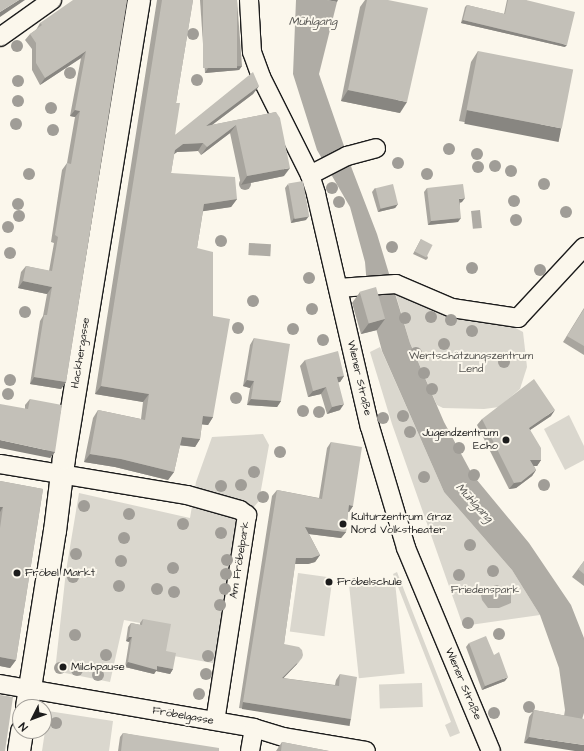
<!DOCTYPE html>
<html>
<head>
<meta charset="utf-8">
<style>
  body { margin:0 }
  #map { position:relative; width:584px; height:751px; overflow:hidden; background:#fbf7ec; font-family:"Architects Daughter",sans-serif }
  div>[style] { position:absolute }
  .green>* { inset:0; background:#dad7ce; transform-origin:0 0 }
  .water>* { inset:0; background:#afaca5; transform-origin:0 0 }
  .roads { filter:drop-shadow(1px 0 #1c1c1c) drop-shadow(-1px 0 #1c1c1c) drop-shadow(0 1px #1c1c1c) drop-shadow(0 -1px #1c1c1c) }
  .minor>* { height:18px; margin:-9px; padding:0 9px; transform-origin:9px; border-radius:9px; background:#fbf7ec }
  .major>* { height:22px; margin:-11px; padding:0 11px; transform-origin:11px; border-radius:11px; background:#fbf7ec }
  .trees>* { width:12px; height:12px; margin:-6px; border-radius:50%; background:#a09d97 }
  .wall>* { inset:0; background:#a8a59e }
  .shaded-wall>* { inset:0; background:#888681; transform-origin:0 0 }
  .building>* { inset:0; background:#c3c0b8; transform-origin:0 0 }
  .dots>* { width:11px; height:11px; translate:-50% -50%; box-sizing:border-box; border:2px solid #fbf7ec; border-radius:50% }
  span { translate:-50% -50%; white-space:nowrap; text-align:center; line-height:1.15; -webkit-text-stroke:4px #fbf7ec; paint-order:stroke }
  .street-label { font-size:11px; color:#1c1c1c }
  .park-label { font-size:11px; color:#555451 }
  .poi-label { font-size:11px; color:#1c1c1c }
  .right { translate:-100% -50%; text-align:right }
  .left { translate:0 -50%; text-align:left }
  .water-label { font-size:12px; color:#575653; font-style:italic }
  .north { position:absolute; left:12px; top:699px; width:40px; height:40px; box-sizing:border-box; background:#fbf7ec; border:1px solid #a29f99; border-radius:50%; rotate:228deg; font-size:11px; font-weight:700; line-height:16px; text-align:center; color:#1c1c1c }
  .north::after { content:''; display:block; margin:auto; width:14px; height:18px; background:#1c1c1c; clip-path:polygon(50% 0,100% 100%,50% 72%,0 100%) }
</style>
</head>
<body>
<div id="map">
  <div class="green">
    <i style="clip-path:polygon(395px 292px,512px 326px,523px 332px,527px 367px,520px 389px,499px 407px,484px 409px,443px 408px,437px 405px,410px 343px)"></i>
    <i style="clip-path:polygon(380px 347px,444px 492px,512px 570px,540px 615px,463px 626px,392px 424px,370px 352px)"></i>
    <i style="clip-path:polygon(569px 415px,584px 446px,584px 460px,565px 470px,544px 429px)"></i>
    <i style="clip-path:polygon(263px 434px,269px 445px,259px 501px,247px 515px,223px 665px,163px 654px,140px 623px,124px 620px,110px 682px,55px 671px,66px 571px,79px 493px,190px 518px,196px 482px,212px 437px)"></i>
    <i style="clip-path:polygon(397px 572px,460px 733px,450px 737px,445px 725px,451px 722px,393px 574px)"></i>
    <i style="left:298px;top:573px;width:35px;height:59px;rotate:8deg"></i>
    <i style="left:395px;top:582px;width:92px;height:46px;rotate:84deg"></i>
    <i style="left:422px;top:683px;width:24px;height:43px;rotate:88deg"></i>
    <i style="clip-path:polygon(48px 711px,113px 721px,109px 751px,42px 751px)"></i>
  </div>
  <div class="water">
    <i style="clip-path:polygon(296px 0,327px 0,337px 2px,319px 74px,352px 169px,377px 234px,410px 343px,444px 422px,472px 474px,529px 543px,571px 605px,584px 638px,584px 713px,580px 726px,563px 722px,565px 710px,559px 668px,540px 615px,512px 570px,444px 492px,382px 351px,368px 298px,365px 262px,350px 207px,317px 150px,293px 74px)"></i>
    <i style="left:480px;top:210px;width:18px;height:9px;rotate:84deg"></i>
    <i style="left:249px;top:243px;width:22px;height:12px;rotate:3deg"></i>
    <i style="clip-path:polygon(497px 585px,511px 591px,511px 603px,499px 608px,488px 608px,482px 600px,480px 590px)"></i>
  </div>
  <div class="roads">
    <div class="minor">
      <i style="left:249px;top:0;width:52px;rotate:86.7deg"></i>
      <i style="left:252px;top:52px;width:27px;rotate:70deg"></i>
      <i style="left:261px;top:77px;width:110px;rotate:63.4deg"></i>
      <i style="left:310px;top:175px;width:20px;rotate:72deg"></i>
      <i style="left:316px;top:194px;width:239px;rotate:77deg"></i>
      <i style="left:370px;top:427px;width:126px;rotate:73.4deg"></i>
      <i style="left:406px;top:548px;width:220px;rotate:67.3deg"></i>
      <i style="left:0;top:37px;width:64px;rotate:-35.4deg"></i>
      <i style="left:310px;top:175px;width:42px;rotate:-27.2deg"></i>
      <i style="left:347px;top:156px;width:30px;rotate:-15deg"></i>
      <i style="left:338px;top:288px;width:58px;rotate:-3.9deg"></i>
      <i style="left:396px;top:284px;width:61px;rotate:23.2deg"></i>
      <i style="left:452px;top:308px;width:67px;rotate:8.6deg"></i>
      <i style="left:518px;top:318px;width:97px;rotate:-47.1deg"></i>
      <i style="left:0;top:464px;width:190px;rotate:9.4deg"></i>
      <i style="left:187px;top:495px;width:55px;rotate:15.8deg"></i>
      <i style="left:240px;top:510px;width:9px;rotate:36deg"></i>
      <i style="left:247px;top:515px;width:208px;rotate:98.8deg"></i>
      <i style="left:0;top:684px;width:258px;rotate:9.8deg"></i>
      <i style="left:254px;top:728px;width:31px;rotate:17deg"></i>
      <i style="left:284px;top:737px;width:83px;rotate:9.7deg"></i>
      <i style="left:250px;top:751px;width:23px;rotate:-80deg"></i>
    </div>
    <div class="major">
      <i style="left:27px;top:707px;width:178px;rotate:-81deg"></i>
      <i style="left:55px;top:531px;width:74px;rotate:-83deg"></i>
      <i style="left:64px;top:458px;width:464px;rotate:-80.7deg"></i>
      <i style="left:19px;top:751px;width:20px;rotate:-81deg"></i>
    </div>
  </div>
  <div class="trees">
    <i style="left:193px;top:34px"></i>
    <i style="left:17px;top:46px"></i>
    <i style="left:70px;top:73px"></i>
    <i style="left:197px;top:80px"></i>
    <i style="left:18px;top:81px"></i>
    <i style="left:18px;top:101px"></i>
    <i style="left:51px;top:108px"></i>
    <i style="left:16px;top:124px"></i>
    <i style="left:53px;top:130px"></i>
    <i style="left:449px;top:149px"></i>
    <i style="left:477px;top:154px"></i>
    <i style="left:398px;top:163px"></i>
    <i style="left:495px;top:166px"></i>
    <i style="left:478px;top:167px"></i>
    <i style="left:511px;top:171px"></i>
    <i style="left:29px;top:174px"></i>
    <i style="left:427px;top:174px"></i>
    <i style="left:245px;top:184px"></i>
    <i style="left:544px;top:184px"></i>
    <i style="left:332px;top:188px"></i>
    <i style="left:514px;top:201px"></i>
    <i style="left:339px;top:202px"></i>
    <i style="left:18px;top:204px"></i>
    <i style="left:566px;top:212px"></i>
    <i style="left:19px;top:216px"></i>
    <i style="left:516px;top:220px"></i>
    <i style="left:8px;top:227px"></i>
    <i style="left:221px;top:241px"></i>
    <i style="left:392px;top:247px"></i>
    <i style="left:10px;top:253px"></i>
    <i style="left:472px;top:268px"></i>
    <i style="left:540px;top:270px"></i>
    <i style="left:309px;top:278px"></i>
    <i style="left:253px;top:301px"></i>
    <i style="left:312px;top:309px"></i>
    <i style="left:25px;top:312px"></i>
    <i style="left:431px;top:317px"></i>
    <i style="left:405px;top:318px"></i>
    <i style="left:451px;top:320px"></i>
    <i style="left:238px;top:328px"></i>
    <i style="left:293px;top:329px"></i>
    <i style="left:472px;top:331px"></i>
    <i style="left:323px;top:340px"></i>
    <i style="left:444px;top:344px"></i>
    <i style="left:416px;top:353px"></i>
    <i style="left:504px;top:362px"></i>
    <i style="left:424px;top:373px"></i>
    <i style="left:10px;top:380px"></i>
    <i style="left:432px;top:389px"></i>
    <i style="left:8px;top:394px"></i>
    <i style="left:236px;top:398px"></i>
    <i style="left:303px;top:411px"></i>
    <i style="left:319px;top:412px"></i>
    <i style="left:403px;top:416px"></i>
    <i style="left:383px;top:418px"></i>
    <i style="left:410px;top:432px"></i>
    <i style="left:459px;top:448px"></i>
    <i style="left:280px;top:452px"></i>
    <i style="left:254px;top:472px"></i>
    <i style="left:474px;top:475px"></i>
    <i style="left:424px;top:477px"></i>
    <i style="left:241px;top:485px"></i>
    <i style="left:544px;top:485px"></i>
    <i style="left:221px;top:486px"></i>
    <i style="left:263px;top:497px"></i>
    <i style="left:84px;top:506px"></i>
    <i style="left:129px;top:514px"></i>
    <i style="left:183px;top:524px"></i>
    <i style="left:221px;top:533px"></i>
    <i style="left:124px;top:538px"></i>
    <i style="left:470px;top:545px"></i>
    <i style="left:76px;top:554px"></i>
    <i style="left:227px;top:560px"></i>
    <i style="left:121px;top:561px"></i>
    <i style="left:173px;top:568px"></i>
    <i style="left:493px;top:571px"></i>
    <i style="left:226px;top:574px"></i>
    <i style="left:459px;top:575px"></i>
    <i style="left:73px;top:577px"></i>
    <i style="left:119px;top:586px"></i>
    <i style="left:157px;top:589px"></i>
    <i style="left:225px;top:589px"></i>
    <i style="left:174px;top:592px"></i>
    <i style="left:220px;top:605px"></i>
    <i style="left:468px;top:623px"></i>
    <i style="left:499px;top:634px"></i>
    <i style="left:75px;top:635px"></i>
    <i style="left:106px;top:655px"></i>
    <i style="left:208px;top:656px"></i>
    <i style="left:60px;top:668px"></i>
    <i style="left:77px;top:670px"></i>
    <i style="left:206px;top:674px"></i>
    <i style="left:98px;top:675px"></i>
    <i style="left:199px;top:694px"></i>
    <i style="left:529px;top:707px"></i>
    <i style="left:494px;top:713px"></i>
    <i style="left:56px;top:723px"></i>
  </div>
  <div class="wall">
    <i style="clip-path:polygon(127px 0,66px 382px,61px 389px,30px 384px,40px 321px,43px 316px,47px 294px,18px 288px,21px 272px,26px 266px,49px 271px,54px 243px,51px 242px,62px 170px,67px 163px,75px 117px,70px 116px,81px 58px,40px 85px,32px 70px,32px 49px,25px 40px,30px 34px,36px 30px,40px 23px)"></i>
    <i style="clip-path:polygon(157px 0,193px 0,176px 103px,175px 135px,259px 86px,253px 94px,212px 125px,276px 112px,284px 176px,241px 185px,230px 133px,201px 155px,198px 151px,177px 152px,174px 154px,171px 173px,237px 199px,231px 207px,203px 211px,197px 248px,213px 316px,213px 417px,208px 425px,202px 424px,200px 439px,195px 447px,180px 445px,174px 472px,168px 480px,115px 467px,84px 462px,93px 418px,98px 410px,141px 419px,143px 402px,95px 394px)"></i>
    <i style="clip-path:polygon(200px 0,237px 0,242px 66px,239px 70px,205px 73px)"></i>
    <i style="clip-path:polygon(365px 0,367px 0,400px 113px,341px 101px,360px 7px)"></i>
    <i style="clip-path:polygon(507px 0,526px 0,565px 47px,461px 23px,465px 7px,467px 5px,504px 14px)"></i>
    <i style="clip-path:polygon(478px 51px,554px 140px,459px 121px,471px 62px)"></i>
    <i style="clip-path:polygon(288px 184px,306px 220px,291px 223px,285px 188px)"></i>
    <i style="clip-path:polygon(375px 188px,398px 204px,395px 208px,378px 212px,372px 192px)"></i>
    <i style="clip-path:polygon(427px 188px,462px 202px,460px 203px,458px 222px,428px 225px,424px 192px)"></i>
    <i style="clip-path:polygon(421px 239px,428px 258px,426px 260px,413px 254px)"></i>
    <i style="clip-path:polygon(360px 292px,377px 330px,361px 334px,352px 303px)"></i>
    <i style="clip-path:polygon(584px 308px,584px 355px,563px 342px)"></i>
    <i style="clip-path:polygon(254px 338px,281px 401px,277px 407px,247px 405px,250px 388px,243px 386px,250px 345px)"></i>
    <i style="clip-path:polygon(305px 360px,344px 376px,340px 382px,338px 382px,340px 410px,327px 414px,321px 394px,308px 397px,300px 366px)"></i>
    <i style="clip-path:polygon(30px 399px,55px 452px,50px 458px,25px 409px,25px 405px)"></i>
    <i style="clip-path:polygon(551px 416px,530px 430px,541px 460px,537px 466px,534px 466px,536px 470px,532px 476px,516px 488px,509px 489px,477px 425px,482px 419px)"></i>
    <i style="clip-path:polygon(331px 442px,353px 506px,349px 512px,348px 512px,346px 532px,341px 538px,309px 534px,320px 555px,315px 562px,308px 564px,295px 564px,284px 644px,297px 664px,283px 678px,335px 685px,336px 680px,340px 674px,351px 719px,347px 725px,239px 708px,272px 496px,277px 490px,319px 498px,327px 448px)"></i>
    <i style="clip-path:polygon(0 481px,43px 489px,16px 660px,10px 668px,0 666px)"></i>
    <i style="clip-path:polygon(584px 561px,584px 586px,572px 577px)"></i>
    <i style="clip-path:polygon(143px 619px,166px 651px,173px 669px,170px 674px,156px 671px,154px 674px,125px 667px,129px 642px,126px 641px,128px 627px,131px 623px,140px 625px,140px 623px)"></i>
    <i style="clip-path:polygon(469px 643px,505px 681px,482px 690px,466px 647px)"></i>
    <i style="clip-path:polygon(534px 710px,584px 719px,524px 743px,529px 717px)"></i>
    <i style="clip-path:polygon(123px 733px,219px 751px,118px 751px,120px 737px)"></i>
    <i style="clip-path:polygon(282px 742px,329px 751px,276px 751px)"></i>
  </div>
  <div class="shaded-wall">
    <i style="clip-path:polygon(19px 0,25px 0,0 17px,0 12px)"></i>
    <i style="clip-path:polygon(327px 0,338px 0,337px 2px)"></i>
    <i style="clip-path:polygon(463px 20px,567px 45px,565px 47px,461px 23px)"></i>
    <i style="clip-path:polygon(86px 51px,81px 58px,40px 85px,45px 78px)"></i>
    <i style="clip-path:polygon(242px 66px,239px 70px,205px 73px,208px 68px)"></i>
    <i style="clip-path:polygon(259px 86px,253px 94px,200px 134px,206px 126px)"></i>
    <i style="clip-path:polygon(348px 90px,407px 102px,400px 113px,341px 101px)"></i>
    <i style="clip-path:polygon(75px 110px,80px 111px,75px 117px,70px 116px)"></i>
    <i style="left:467px;top:110px;width:96px;height:14px;rotate:11deg"></i>
    <i style="clip-path:polygon(236px 125px,230px 133px,201px 155px,207px 147px)"></i>
    <i style="clip-path:polygon(203px 143px,198px 151px,177px 152px,169px 158px,175px 150px,183px 144px)"></i>
    <i style="clip-path:polygon(290px 168px,284px 176px,241px 185px,247px 176px)"></i>
    <i style="clip-path:polygon(465px 198px,462px 202px,456px 203px,459px 199px)"></i>
    <i style="clip-path:polygon(237px 199px,231px 207px,198px 212px,204px 204px)"></i>
    <i style="clip-path:polygon(398px 204px,395px 208px,378px 212px,381px 208px)"></i>
    <i style="clip-path:polygon(309px 216px,306px 220px,291px 223px,294px 218px)"></i>
    <i style="clip-path:polygon(461px 218px,458px 222px,428px 225px,431px 221px)"></i>
    <i style="clip-path:polygon(23px 281px,52px 287px,47px 294px,18px 288px)"></i>
    <i style="clip-path:polygon(385px 319px,377px 330px,361px 334px,369px 323px)"></i>
    <i style="clip-path:polygon(344px 376px,340px 382px,332px 384px,337px 377px)"></i>
    <i style="clip-path:polygon(34px 377px,66px 382px,61px 389px,30px 384px)"></i>
    <i style="clip-path:polygon(247px 380px,254px 381px,250px 388px,243px 386px)"></i>
    <i style="clip-path:polygon(101px 386px,149px 394px,143px 402px,95px 394px)"></i>
    <i style="clip-path:polygon(326px 387px,321px 394px,308px 397px,313px 391px)"></i>
    <i style="clip-path:polygon(251px 399px,281px 401px,277px 407px,247px 405px)"></i>
    <i style="clip-path:polygon(344px 404px,340px 410px,327px 414px,332px 407px)"></i>
    <i style="clip-path:polygon(555px 410px,551px 416px,524px 434px,529px 428px)"></i>
    <i style="clip-path:polygon(203px 416px,213px 417px,208px 425px,197px 424px)"></i>
    <i style="clip-path:polygon(182px 437px,200px 439px,195px 447px,177px 445px)"></i>
    <i style="clip-path:polygon(0 440px,55px 452px,50px 458px,0 448px)"></i>
    <i style="clip-path:polygon(90px 454px,121px 459px,174px 472px,168px 480px,115px 467px,84px 462px)"></i>
    <i style="clip-path:polygon(530px 460px,541px 460px,537px 466px,526px 466px)"></i>
    <i style="clip-path:polygon(536px 470px,532px 476px,516px 488px,509px 489px,514px 483px)"></i>
    <i style="clip-path:polygon(349px 505px,353px 506px,349px 512px,344px 511px)"></i>
    <i style="clip-path:polygon(0 507px,3px 507px,0 512px)"></i>
    <i style="clip-path:polygon(305px 527px,346px 532px,341px 538px,301px 533px)"></i>
    <i style="clip-path:polygon(320px 555px,315px 562px,308px 564px,292px 564px,296px 558px)"></i>
    <i style="clip-path:polygon(129px 637px,132px 637px,129px 642px,126px 641px)"></i>
    <i style="clip-path:polygon(0 657px,16px 660px,10px 668px,0 666px)"></i>
    <i style="clip-path:polygon(302px 658px,297px 664px,277px 685px,282px 678px)"></i>
    <i style="clip-path:polygon(128px 662px,157px 666px,173px 669px,170px 674px,156px 671px,154px 674px,125px 667px)"></i>
    <i style="clip-path:polygon(508px 677px,505px 681px,482px 690px,485px 686px)"></i>
    <i style="left:243px;top:702px;width:109px;height:7px;rotate:9deg"></i>
    <i style="clip-path:polygon(529px 737px,584px 745px,584px 751px,575px 751px,524px 743px)"></i>
  </div>
  <div class="building">
    <i style="clip-path:polygon(0 0,19px 0,3px 10px,0 12px)"></i>
    <i style="clip-path:polygon(73px 0,127px 0,66px 382px,34px 377px,44px 315px,47px 315px,52px 287px,23px 281px,26px 266px,52px 271px,58px 237px,55px 235px,67px 163px,71px 164px,80px 111px,75px 110px,86px 51px,45px 78px,36px 63px,36px 43px,30px 34px,42px 25px,40px 23px)"></i>
    <i style="clip-path:polygon(162px 0,193px 0,176px 103px,180px 103px,175px 135px,253px 72px,259px 86px,206px 126px,276px 112px,280px 118px,290px 168px,247px 176px,236px 125px,207px 147px,203px 143px,183px 144px,175px 150px,171px 173px,235px 177px,237px 199px,204px 204px,197px 248px,213px 252px,213px 316px,230px 319px,213px 417px,203px 416px,200px 439px,182px 437px,174px 472px,121px 459px,90px 454px,98px 410px,145px 420px,149px 394px,101px 386px)"></i>
    <i style="left:203px;top:0;width:34px;height:68px"></i>
    <i style="clip-path:polygon(367px 0,388px 0,428px 8px,407px 102px,348px 90px)"></i>
    <i style="clip-path:polygon(508px 0,526px 0,575px 12px,567px 45px,463px 20px,467px 5px,505px 14px)"></i>
    <i style="left:478px;top:51px;width:97px;height:60px;rotate:11deg"></i>
    <i style="left:303px;top:181px;width:36px;height:15px;rotate:80deg"></i>
    <i style="left:393px;top:184px;width:21px;height:18px;rotate:76deg"></i>
    <i style="clip-path:polygon(463px 184px,465px 198px,459px 199px,461px 218px,431px 221px,427px 188px)"></i>
    <i style="left:421px;top:239px;width:13px;height:14px;rotate:27deg"></i>
    <i style="left:376px;top:287px;width:33px;height:17px;rotate:74deg"></i>
    <i style="clip-path:polygon(584px 309px,584px 346px,567px 336px)"></i>
    <i style="clip-path:polygon(254px 338px,290px 344px,281px 401px,251px 399px,254px 381px,247px 380px)"></i>
    <i style="clip-path:polygon(338px 351px,344px 376px,337px 377px,344px 404px,332px 407px,326px 387px,313px 391px,305px 360px)"></i>
    <i style="clip-path:polygon(534px 379px,555px 410px,529px 428px,541px 448px,541px 460px,530px 460px,536px 470px,521px 482px,514px 483px,482px 419px)"></i>
    <i style="clip-path:polygon(30px 399px,62px 405px,55px 452px,0 440px,0 404px,28px 409px)"></i>
    <i style="clip-path:polygon(331px 442px,362px 447px,353px 506px,349px 505px,346px 532px,305px 527px,320px 555px,312px 558px,296px 558px,284px 644px,299px 647px,302px 650px,303px 655px,302px 658px,282px 678px,339px 686px,340px 674px,357px 677px,351px 719px,243px 702px,277px 490px,322px 499px)"></i>
    <i style="clip-path:polygon(0 481px,43px 489px,16px 660px,0 657px,0 528px,3px 507px,0 507px)"></i>
    <i style="clip-path:polygon(584px 561px,584px 574px,578px 569px)"></i>
    <i style="clip-path:polygon(143px 619px,171px 624px,166px 651px,176px 653px,173px 669px,157px 666px,157px 670px,128px 662px,132px 637px,129px 637px,131px 623px,142px 625px)"></i>
    <i style="clip-path:polygon(486px 636px,494px 655px,499px 652px,508px 677px,485px 686px,469px 643px)"></i>
    <i style="clip-path:polygon(0 695px,13px 697px,5px 751px,0 751px)"></i>
    <i style="clip-path:polygon(534px 710px,584px 719px,584px 745px,529px 737px)"></i>
    <i style="clip-path:polygon(123px 733px,219px 748px,219px 751px,121px 751px)"></i>
    <i style="clip-path:polygon(282px 742px,329px 751px,281px 751px)"></i>
  </div>
  <div class="dots">
    <i style="left:506px;top:440px;background:#1c1c1c"></i>
    <i style="left:343px;top:524px;background:#1c1c1c"></i>
    <i style="left:17px;top:573px;background:#1c1c1c"></i>
    <i style="left:329px;top:582px;background:#1c1c1c"></i>
    <i style="left:63px;top:667px;background:#1c1c1c"></i>
  </div>
  <div class="street-label">
    <span style="left:81px;top:353px;rotate:-81deg">Hackhergasse</span>
    <span style="left:359px;top:378px;rotate:77deg">Wiener Straße</span>
    <span style="left:240px;top:560px;rotate:-81deg">Am Fröbelpark</span>
    <span style="left:463px;top:684px;rotate:67deg">Wiener Straße</span>
    <span style="left:183px;top:716px;rotate:10deg">Fröbelgasse</span>
  </div>
  <div class="park-label">
    <span style="left:471px;top:363px">Wertschätzungszentrum<br>Lend</span>
    <span style="left:485px;top:590px">Friedenspark</span>
  </div>
  <div class="poi-label">
    <span class="right" style="left:498px;top:440px">Jugendzentrum<br>Echo</span>
    <span class="left" style="left:351px;top:524px">Kulturzentrum Graz<br>Nord Volkstheater</span>
    <span class="left" style="left:25px;top:573px">Fröbel Markt</span>
    <span class="left" style="left:337px;top:582px">Fröbelschule</span>
    <span class="left" style="left:71px;top:667px">Milchpause</span>
  </div>
  <div class="water-label">
    <span style="left:313px;top:22px">Mühlgang</span>
    <span style="left:474px;top:503px;rotate:47deg">Mühlgang</span>
  </div>
  <div class="north">N</div>
</div>
</body>
</html>
